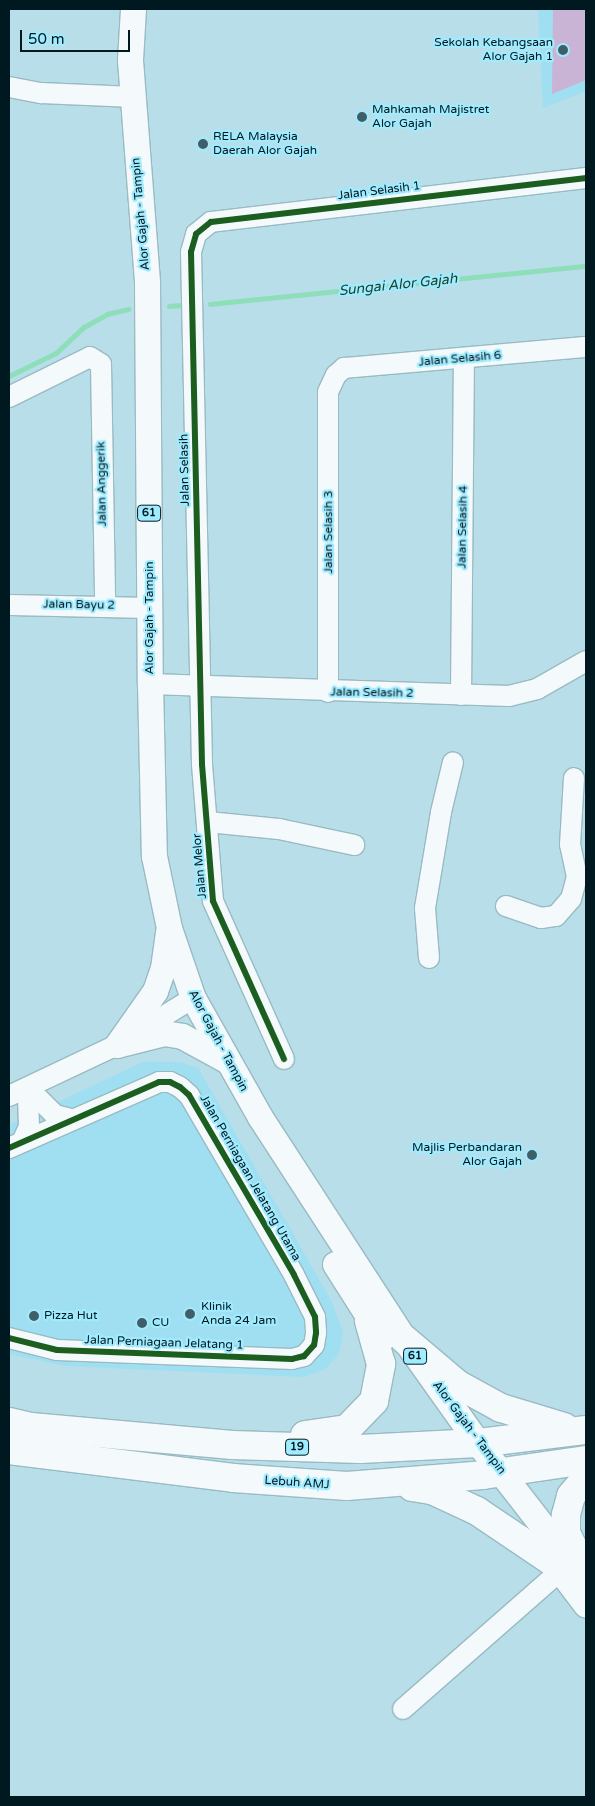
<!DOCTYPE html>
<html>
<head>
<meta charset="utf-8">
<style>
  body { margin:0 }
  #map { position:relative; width:595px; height:1806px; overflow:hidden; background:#b7dee9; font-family:"Varela Round",sans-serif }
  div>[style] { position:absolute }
  .built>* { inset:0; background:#9fdff1 }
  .green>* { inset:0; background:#cab4d6 }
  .stream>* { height:4.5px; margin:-2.25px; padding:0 2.25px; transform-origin:2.25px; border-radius:2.25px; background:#8edeba }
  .roads { filter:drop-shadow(1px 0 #9abac2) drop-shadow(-1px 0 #9abac2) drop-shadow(0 1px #9abac2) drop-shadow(0 -1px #9abac2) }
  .minor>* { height:20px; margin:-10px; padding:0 10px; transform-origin:10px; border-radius:10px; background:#f4fafc }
  .major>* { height:25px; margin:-12.5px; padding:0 12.5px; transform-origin:12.5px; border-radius:12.5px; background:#f4fafc }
  .highway>* { height:28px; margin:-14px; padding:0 14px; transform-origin:14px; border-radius:14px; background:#f4fafc }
  .cycleway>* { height:6px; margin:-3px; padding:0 3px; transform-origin:3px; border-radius:3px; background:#1b5e20 }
  .dots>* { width:14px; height:14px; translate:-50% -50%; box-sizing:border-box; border:2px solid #a1ebff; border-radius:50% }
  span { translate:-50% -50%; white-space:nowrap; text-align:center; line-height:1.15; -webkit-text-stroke:4.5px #a1ebff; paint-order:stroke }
  .shield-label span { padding:1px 4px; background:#a1ebff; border:1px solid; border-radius:4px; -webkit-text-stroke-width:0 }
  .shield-label { font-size:11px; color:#001921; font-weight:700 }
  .poi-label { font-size:12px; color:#001921 }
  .right { translate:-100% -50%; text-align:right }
  .left { translate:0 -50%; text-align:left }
  .street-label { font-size:12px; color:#001921 }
  .water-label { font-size:14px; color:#1a432d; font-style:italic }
  .frame { position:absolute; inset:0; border:10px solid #001921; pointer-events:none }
  .scale { position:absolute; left:20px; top:30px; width:110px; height:22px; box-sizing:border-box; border:2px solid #001921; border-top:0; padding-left:6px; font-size:15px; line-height:18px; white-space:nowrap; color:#001921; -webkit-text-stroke:4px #a1ebff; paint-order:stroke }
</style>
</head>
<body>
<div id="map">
  <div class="built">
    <i style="clip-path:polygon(538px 9px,586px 9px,586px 91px,543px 108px)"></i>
    <i style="clip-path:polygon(143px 1062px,180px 1062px,198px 1068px,332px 1302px,343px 1332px,339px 1354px,325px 1369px,304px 1377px,66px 1366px,9px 1354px,9px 1125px)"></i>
  </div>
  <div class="green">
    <i style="clip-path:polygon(553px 9px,586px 9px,586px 80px,552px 94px)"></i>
  </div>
  <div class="stream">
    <i style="left:210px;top:304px;width:378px;rotate:-5.8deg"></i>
    <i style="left:169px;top:306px;width:16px;rotate:-4deg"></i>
    <i style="left:9px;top:376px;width:52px;rotate:-26.1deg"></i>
    <i style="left:56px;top:353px;width:38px;rotate:-43deg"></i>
    <i style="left:84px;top:327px;width:26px;rotate:-29deg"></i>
    <i style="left:107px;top:314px;width:22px;rotate:-13deg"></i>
  </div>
  <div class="roads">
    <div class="minor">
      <i style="left:9px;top:87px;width:33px;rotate:11deg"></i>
      <i style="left:41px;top:93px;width:93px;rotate:2.5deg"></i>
      <i style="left:9px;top:397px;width:90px;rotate:-26.3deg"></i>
      <i style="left:90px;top:357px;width:13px;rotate:32deg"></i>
      <i style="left:101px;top:364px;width:241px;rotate:89deg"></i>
      <i style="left:9px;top:605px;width:141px;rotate:1.2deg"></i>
      <i style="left:150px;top:684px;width:359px;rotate:1.9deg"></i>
      <i style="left:509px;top:696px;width:29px;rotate:-14deg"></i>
      <i style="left:537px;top:689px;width:56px;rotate:-29.7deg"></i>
      <i style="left:328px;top:692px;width:300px;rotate:-90deg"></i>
      <i style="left:328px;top:392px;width:19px;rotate:-65deg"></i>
      <i style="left:336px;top:375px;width:11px;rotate:-41deg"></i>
      <i style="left:344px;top:368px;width:243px;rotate:-5deg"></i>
      <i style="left:461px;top:695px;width:335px;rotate:-89.5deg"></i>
      <i style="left:208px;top:822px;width:71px;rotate:5.6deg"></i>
      <i style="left:279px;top:829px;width:77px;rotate:12deg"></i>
      <i style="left:506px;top:906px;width:37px;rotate:19deg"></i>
      <i style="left:541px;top:918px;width:15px;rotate:-8deg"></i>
      <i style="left:556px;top:916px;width:23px;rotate:-49deg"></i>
      <i style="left:571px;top:899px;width:23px;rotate:-75deg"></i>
      <i style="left:577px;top:877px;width:33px;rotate:-102deg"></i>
      <i style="left:570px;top:845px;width:67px;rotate:-86.6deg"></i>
      <i style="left:429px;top:958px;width:50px;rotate:-94.6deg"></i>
      <i style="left:425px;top:908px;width:97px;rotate:-80.5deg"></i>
      <i style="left:441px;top:812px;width:51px;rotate:-76.5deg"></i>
      <i style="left:284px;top:1059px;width:173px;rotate:-114.2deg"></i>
      <i style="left:213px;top:901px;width:137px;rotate:-94.6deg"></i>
      <i style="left:202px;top:764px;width:512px;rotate:-91.23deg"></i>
      <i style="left:191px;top:252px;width:19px;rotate:-74deg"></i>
      <i style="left:196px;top:234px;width:19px;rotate:-39deg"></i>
      <i style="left:211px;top:222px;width:378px;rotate:-6.7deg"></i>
      <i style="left:9px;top:1096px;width:119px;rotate:-25.3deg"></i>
      <i style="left:117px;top:1045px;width:89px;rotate:-31.7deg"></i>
      <i style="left:22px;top:1142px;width:17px;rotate:-66deg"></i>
      <i style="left:29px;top:1126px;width:38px;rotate:-92deg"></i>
      <i style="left:28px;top:1088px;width:38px;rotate:45deg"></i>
      <i style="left:55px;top:1115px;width:16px;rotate:14deg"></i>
      <i style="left:9px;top:1148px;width:164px;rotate:-23.7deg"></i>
      <i style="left:159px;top:1082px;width:11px"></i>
      <i style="left:170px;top:1082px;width:11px;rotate:27deg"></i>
      <i style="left:180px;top:1087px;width:12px;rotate:42deg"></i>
      <i style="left:189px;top:1095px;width:208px;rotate:59.7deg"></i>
      <i style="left:294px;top:1275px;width:47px;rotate:63.4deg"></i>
      <i style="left:315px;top:1317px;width:16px;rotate:86deg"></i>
      <i style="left:316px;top:1333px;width:12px;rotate:99deg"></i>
      <i style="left:314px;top:1345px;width:15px;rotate:132deg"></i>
      <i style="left:304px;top:1356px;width:12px;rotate:166deg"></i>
      <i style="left:292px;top:1359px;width:235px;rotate:-177.8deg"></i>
      <i style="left:57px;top:1350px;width:49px;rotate:-166deg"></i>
      <i style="left:403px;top:1709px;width:209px;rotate:-41.3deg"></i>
    </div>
    <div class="major">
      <i style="left:133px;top:9px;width:51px;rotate:93.4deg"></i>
      <i style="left:130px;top:60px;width:224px;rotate:85.6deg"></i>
      <i style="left:147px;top:283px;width:401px;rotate:89.6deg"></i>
      <i style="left:150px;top:684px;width:172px;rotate:88.7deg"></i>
      <i style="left:154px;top:856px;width:74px;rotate:78.2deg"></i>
      <i style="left:169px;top:928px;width:74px;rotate:71.1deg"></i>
      <i style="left:193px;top:998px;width:137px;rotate:60.6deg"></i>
      <i style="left:260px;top:1117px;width:265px;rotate:57deg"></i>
      <i style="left:404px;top:1339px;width:128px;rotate:54.6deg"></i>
      <i style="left:478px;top:1443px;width:160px;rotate:52.1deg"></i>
      <i style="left:117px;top:1045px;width:66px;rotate:-54.9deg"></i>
      <i style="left:155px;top:991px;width:24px;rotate:-71deg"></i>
      <i style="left:163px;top:968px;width:36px;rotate:-82deg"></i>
      <i style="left:117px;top:1045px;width:49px;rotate:-14.3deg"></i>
      <i style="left:164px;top:1033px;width:18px;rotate:9deg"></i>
      <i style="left:182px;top:1036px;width:50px;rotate:28.6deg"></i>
      <i style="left:335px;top:1264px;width:88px;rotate:57.6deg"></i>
      <i style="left:552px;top:1560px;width:56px;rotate:52.9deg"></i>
    </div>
    <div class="highway">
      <i style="left:404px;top:1339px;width:70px;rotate:40.3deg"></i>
      <i style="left:457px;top:1384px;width:50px;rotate:28.6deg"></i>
      <i style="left:501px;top:1408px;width:66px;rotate:16.8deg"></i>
      <i style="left:9px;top:1422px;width:23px;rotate:13deg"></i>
      <i style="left:31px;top:1427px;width:202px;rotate:5.1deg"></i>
      <i style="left:232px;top:1445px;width:128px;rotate:1.8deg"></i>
      <i style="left:360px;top:1449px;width:118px;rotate:-2.9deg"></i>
      <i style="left:478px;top:1443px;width:109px;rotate:-6.9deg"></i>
      <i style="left:305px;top:1435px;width:42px;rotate:-8.1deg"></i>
      <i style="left:347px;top:1429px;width:39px;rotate:-46deg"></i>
      <i style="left:374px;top:1401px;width:38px;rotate:-79deg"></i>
      <i style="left:381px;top:1364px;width:45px;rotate:-105.6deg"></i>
      <i style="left:9px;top:1450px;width:226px;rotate:7.1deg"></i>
      <i style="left:233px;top:1478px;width:114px;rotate:4deg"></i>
      <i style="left:347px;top:1486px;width:136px;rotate:-4.6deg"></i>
      <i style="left:483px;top:1475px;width:104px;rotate:-8.3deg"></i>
      <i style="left:586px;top:1478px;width:23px;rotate:130deg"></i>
      <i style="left:571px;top:1496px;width:20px;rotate:105deg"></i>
      <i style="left:566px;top:1515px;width:18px;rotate:90deg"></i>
      <i style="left:566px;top:1533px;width:46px;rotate:64deg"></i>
      <i style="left:412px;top:1487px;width:20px;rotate:9deg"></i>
      <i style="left:432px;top:1490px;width:50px;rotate:25deg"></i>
      <i style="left:477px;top:1511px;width:92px;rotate:33.9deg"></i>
    </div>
  </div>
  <div class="cycleway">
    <i style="left:284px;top:1059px;width:173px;rotate:-114.2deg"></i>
    <i style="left:213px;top:901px;width:137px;rotate:-94.6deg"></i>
    <i style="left:202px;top:764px;width:512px;rotate:-91.23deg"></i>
    <i style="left:191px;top:252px;width:19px;rotate:-74deg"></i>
    <i style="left:196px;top:234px;width:19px;rotate:-39deg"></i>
    <i style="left:211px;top:222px;width:378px;rotate:-6.7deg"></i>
    <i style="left:9px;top:1148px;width:164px;rotate:-23.7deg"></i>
    <i style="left:159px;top:1082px;width:11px"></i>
    <i style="left:170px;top:1082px;width:11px;rotate:27deg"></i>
    <i style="left:180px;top:1087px;width:12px;rotate:42deg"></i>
    <i style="left:189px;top:1095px;width:208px;rotate:59.7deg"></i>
    <i style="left:294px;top:1275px;width:47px;rotate:63.4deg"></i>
    <i style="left:315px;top:1317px;width:16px;rotate:86deg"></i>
    <i style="left:316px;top:1333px;width:12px;rotate:99deg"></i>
    <i style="left:314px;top:1345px;width:15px;rotate:132deg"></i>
    <i style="left:304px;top:1356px;width:12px;rotate:166deg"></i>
    <i style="left:292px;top:1359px;width:235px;rotate:-177.8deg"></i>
    <i style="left:57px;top:1350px;width:49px;rotate:-166deg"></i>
  </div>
  <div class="dots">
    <i style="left:563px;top:50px;background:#405e67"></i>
    <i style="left:362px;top:117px;background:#405e67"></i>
    <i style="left:203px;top:144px;background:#405e67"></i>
    <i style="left:532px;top:1155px;background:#405e67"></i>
    <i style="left:190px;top:1314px;background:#405e67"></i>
    <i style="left:34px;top:1316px;background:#405e67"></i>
    <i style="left:142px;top:1323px;background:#405e67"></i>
  </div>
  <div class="shield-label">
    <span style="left:149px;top:513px">61</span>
    <span style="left:415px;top:1356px">61</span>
    <span style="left:297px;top:1447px">19</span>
  </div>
  <div class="poi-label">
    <span class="right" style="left:553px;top:50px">Sekolah Kebangsaan<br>Alor Gajah 1</span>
    <span class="left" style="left:372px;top:117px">Mahkamah Majistret<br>Alor Gajah</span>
    <span class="left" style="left:213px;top:144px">RELA Malaysia<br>Daerah Alor Gajah</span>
    <span class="right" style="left:522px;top:1155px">Majlis Perbandaran<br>Alor Gajah</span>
    <span class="left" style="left:201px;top:1314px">Klinik<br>Anda 24 Jam</span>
    <span class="left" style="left:44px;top:1316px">Pizza Hut</span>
    <span class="left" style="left:152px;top:1323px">CU</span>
  </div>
  <div class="street-label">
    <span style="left:379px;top:191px;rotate:-7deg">Jalan Selasih 1</span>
    <span style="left:141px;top:214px;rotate:-95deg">Alor Gajah - Tampin</span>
    <span style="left:460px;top:359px;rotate:-5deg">Jalan Selasih 6</span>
    <span style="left:185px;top:470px;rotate:-91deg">Jalan Selasih</span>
    <span style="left:102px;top:484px;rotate:-91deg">Jalan Anggerik</span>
    <span style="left:463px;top:527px;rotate:-89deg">Jalan Selasih 4</span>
    <span style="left:329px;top:532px;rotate:-90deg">Jalan Selasih 3</span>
    <span style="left:79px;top:605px;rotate:1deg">Jalan Bayu 2</span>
    <span style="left:150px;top:618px;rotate:-90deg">Alor Gajah - Tampin</span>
    <span style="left:372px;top:693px;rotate:1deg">Jalan Selasih 2</span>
    <span style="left:200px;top:866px;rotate:-95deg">Jalan Melor</span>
    <span style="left:218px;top:1041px;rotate:62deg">Alor Gajah - Tampin</span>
    <span style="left:250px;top:1178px;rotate:60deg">Jalan Perniagaan Jelatang Utama</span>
    <span style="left:164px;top:1343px;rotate:2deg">Jalan Perniagaan Jelatang 1</span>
    <span style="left:469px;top:1428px;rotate:53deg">Alor Gajah - Tampin</span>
    <span style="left:297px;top:1483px;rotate:4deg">Lebuh AMJ</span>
  </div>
  <div class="water-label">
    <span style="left:398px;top:285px;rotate:-6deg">Sungai Alor Gajah</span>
  </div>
  <div class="frame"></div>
  <div class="scale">50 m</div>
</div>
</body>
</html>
